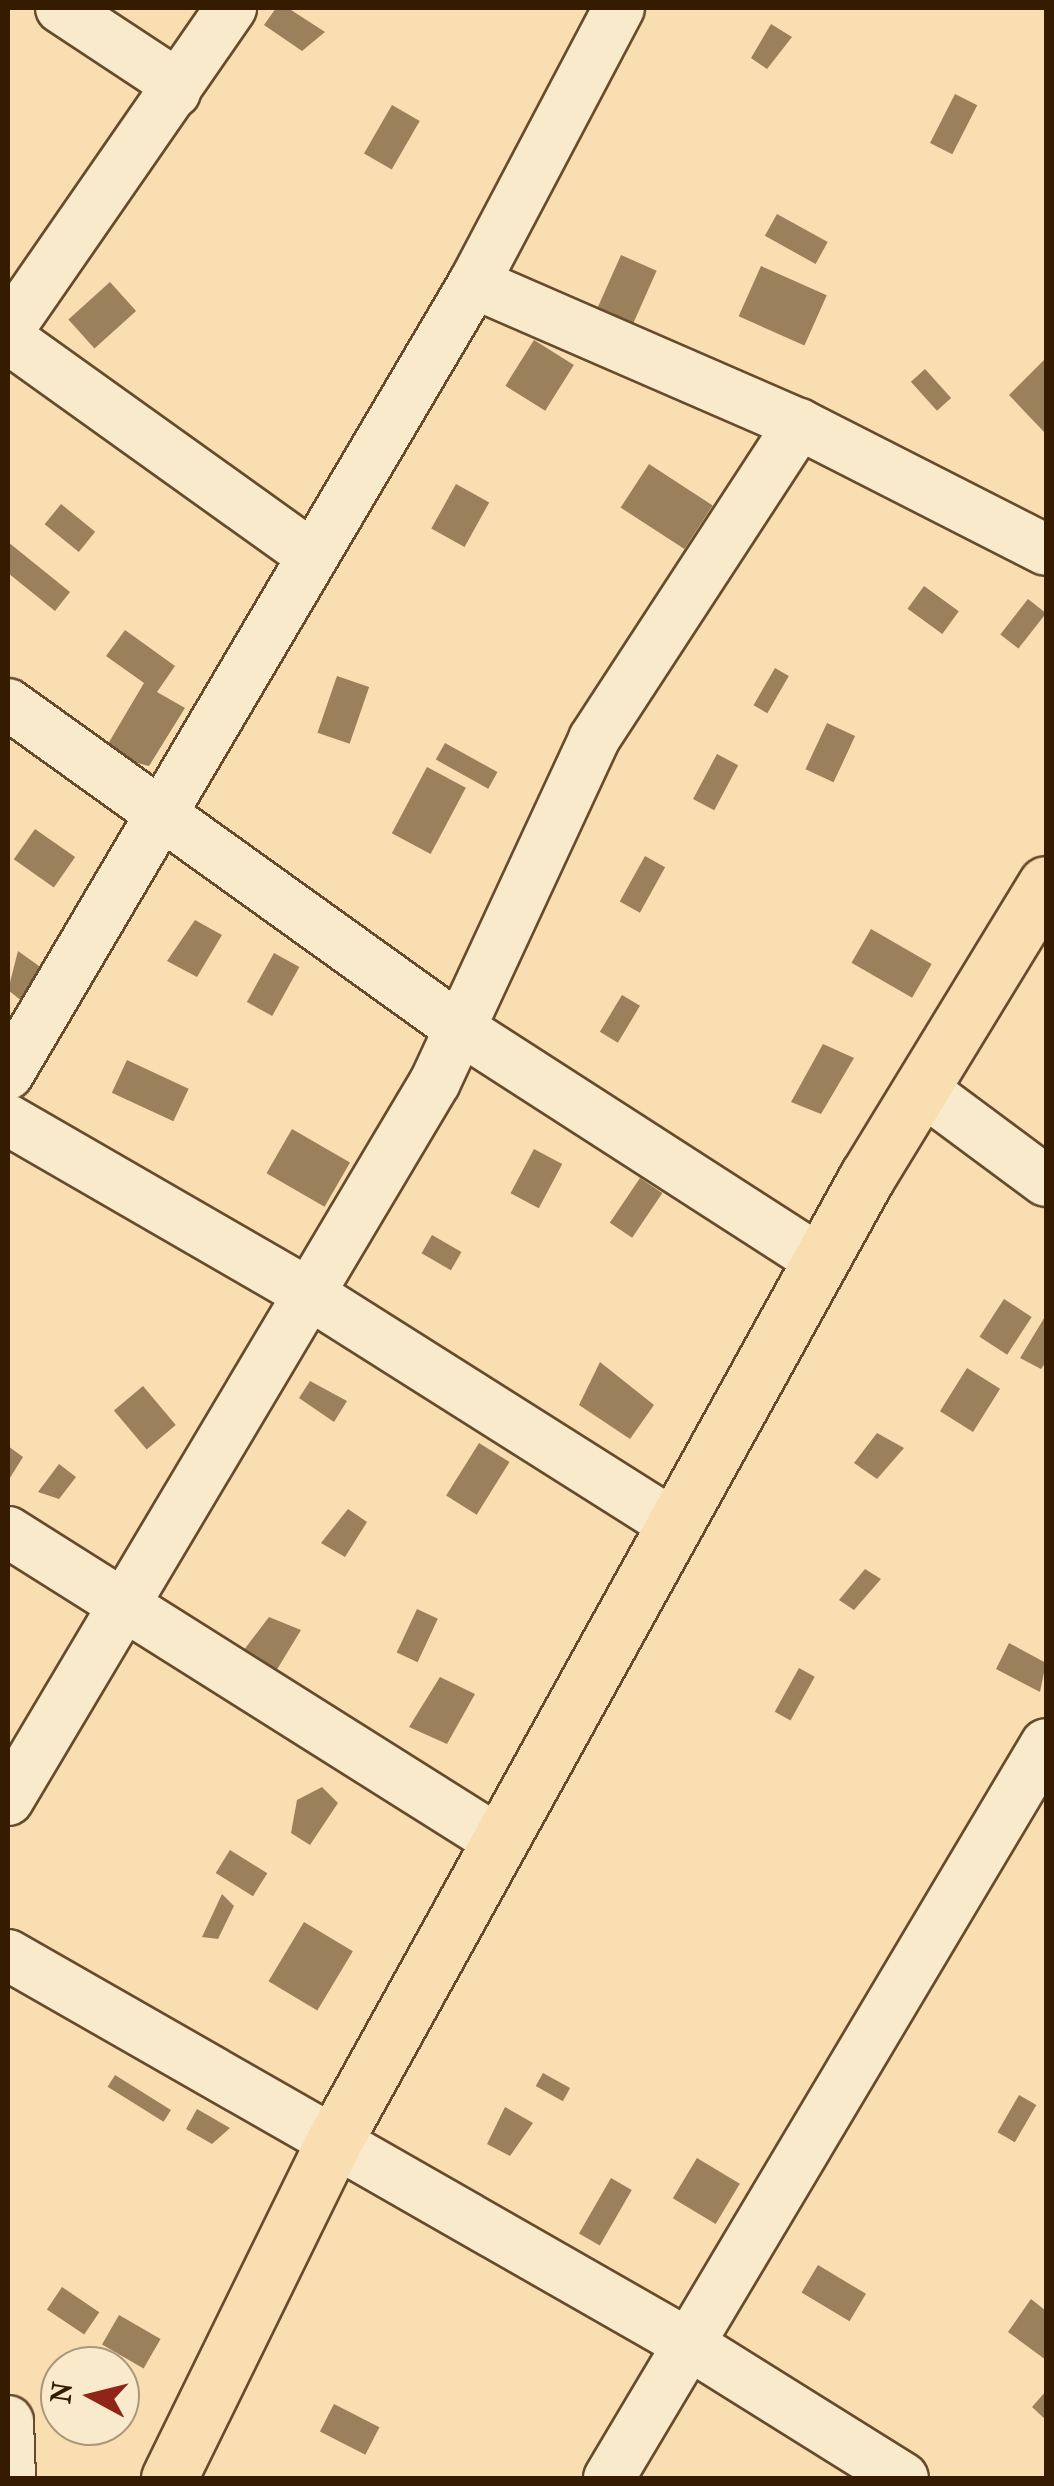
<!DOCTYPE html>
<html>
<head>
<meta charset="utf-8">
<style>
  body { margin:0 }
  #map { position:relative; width:1054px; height:2486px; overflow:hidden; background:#f8deb1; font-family:"IM FELL French Canon",serif }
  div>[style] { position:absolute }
  .building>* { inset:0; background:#9a815c; transform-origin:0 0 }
  .roads { filter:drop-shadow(2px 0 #664c2c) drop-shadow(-2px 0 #664c2c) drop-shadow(0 2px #664c2c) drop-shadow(0 -2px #664c2c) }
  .minor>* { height:50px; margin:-25px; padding:0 25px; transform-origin:25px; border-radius:25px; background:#faeacc }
  .major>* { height:55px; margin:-27.5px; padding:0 27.5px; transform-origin:27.5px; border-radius:27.5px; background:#f8deb1 }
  span { translate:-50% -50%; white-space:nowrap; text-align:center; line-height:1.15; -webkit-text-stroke:8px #faeacc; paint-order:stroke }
  .frame { position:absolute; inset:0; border:10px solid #351c00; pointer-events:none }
  .north { position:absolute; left:40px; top:2346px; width:100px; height:100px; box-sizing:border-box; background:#faeacc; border:2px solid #ab987a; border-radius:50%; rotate:277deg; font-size:28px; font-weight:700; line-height:40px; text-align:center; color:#351c00 }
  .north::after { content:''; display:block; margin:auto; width:35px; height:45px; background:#8f2418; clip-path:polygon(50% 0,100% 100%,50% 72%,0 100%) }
</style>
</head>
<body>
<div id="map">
  <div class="building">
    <i style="clip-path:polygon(276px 8px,288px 8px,325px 32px,302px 51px,264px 25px)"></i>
    <i style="clip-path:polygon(771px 24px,792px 37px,767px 69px,751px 58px)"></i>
    <i style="left:955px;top:94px;width:25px;height:55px;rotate:27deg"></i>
    <i style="left:392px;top:105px;width:32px;height:56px;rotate:30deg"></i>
    <i style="left:777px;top:214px;width:58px;height:25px;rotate:29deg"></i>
    <i style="left:621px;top:255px;width:39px;height:59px;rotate:24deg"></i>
    <i style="left:761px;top:266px;width:72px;height:55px;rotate:24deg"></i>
    <i style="left:110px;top:282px;width:39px;height:56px;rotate:48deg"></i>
    <i style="left:534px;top:340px;width:47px;height:54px;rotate:32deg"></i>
    <i style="clip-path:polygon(1046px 358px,1046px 431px,1045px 433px,1009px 395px)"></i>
    <i style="left:925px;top:369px;width:39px;height:19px;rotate:48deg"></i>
    <i style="left:649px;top:464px;width:76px;height:52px;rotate:33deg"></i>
    <i style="left:456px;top:484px;width:38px;height:51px;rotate:29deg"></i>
    <i style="left:61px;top:504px;width:44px;height:26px;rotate:39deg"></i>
    <i style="clip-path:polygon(8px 542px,70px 592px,55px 611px,8px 573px)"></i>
    <i style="left:924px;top:586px;width:43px;height:28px;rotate:36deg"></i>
    <i style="left:1028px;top:599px;width:23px;height:45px;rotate:38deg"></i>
    <i style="clip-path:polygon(125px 630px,175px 666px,157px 692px,185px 708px,149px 766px,102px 754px,144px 683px,106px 656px)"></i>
    <i style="left:775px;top:668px;width:16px;height:43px;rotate:30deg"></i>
    <i style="left:337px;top:676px;width:34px;height:60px;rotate:19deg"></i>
    <i style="left:827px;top:723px;width:31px;height:51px;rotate:25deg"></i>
    <i style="left:445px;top:743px;width:60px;height:19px;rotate:29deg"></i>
    <i style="left:717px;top:754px;width:24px;height:51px;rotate:28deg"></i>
    <i style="left:427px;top:767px;width:44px;height:75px;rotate:28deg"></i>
    <i style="left:35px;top:829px;width:49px;height:37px;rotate:35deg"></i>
    <i style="left:645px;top:856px;width:23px;height:52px;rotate:29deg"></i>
    <i style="clip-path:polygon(195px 920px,222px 935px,197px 977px,167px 961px)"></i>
    <i style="left:871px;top:929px;width:70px;height:39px;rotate:30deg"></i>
    <i style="clip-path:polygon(18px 951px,46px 971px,23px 1002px,8px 990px)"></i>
    <i style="left:274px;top:953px;width:29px;height:56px;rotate:29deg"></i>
    <i style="left:622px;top:995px;width:21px;height:43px;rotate:31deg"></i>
    <i style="clip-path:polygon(823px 1044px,854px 1058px,821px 1114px,791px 1102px)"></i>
    <i style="left:127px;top:1060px;width:68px;height:36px;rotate:25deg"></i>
    <i style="left:292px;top:1129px;width:67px;height:51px;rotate:30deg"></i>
    <i style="left:534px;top:1149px;width:32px;height:50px;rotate:28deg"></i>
    <i style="left:640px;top:1178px;width:27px;height:54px;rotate:34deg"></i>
    <i style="left:432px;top:1235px;width:34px;height:21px;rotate:30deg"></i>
    <i style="left:1004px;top:1299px;width:33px;height:45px;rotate:33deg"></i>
    <i style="clip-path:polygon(1046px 1315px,1046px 1362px,1041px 1369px,1020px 1358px)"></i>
    <i style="clip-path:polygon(600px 1362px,654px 1405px,630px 1439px,579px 1405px)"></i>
    <i style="left:967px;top:1368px;width:39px;height:51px;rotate:32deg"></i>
    <i style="clip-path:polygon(310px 1381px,347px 1401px,334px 1422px,299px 1398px)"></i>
    <i style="left:143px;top:1386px;width:51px;height:38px;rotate:50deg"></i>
    <i style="clip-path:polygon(877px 1433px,904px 1448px,877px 1479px,854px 1463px)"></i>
    <i style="left:479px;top:1443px;width:36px;height:62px;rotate:32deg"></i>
    <i style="clip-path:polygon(8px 1446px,23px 1457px,8px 1481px)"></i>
    <i style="clip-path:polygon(59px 1464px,76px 1477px,59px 1499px,38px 1492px)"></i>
    <i style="clip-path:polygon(348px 1509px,367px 1522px,345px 1557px,321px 1543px)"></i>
    <i style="clip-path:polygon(865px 1569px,881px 1579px,854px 1610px,839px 1600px)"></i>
    <i style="left:417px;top:1609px;width:23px;height:48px;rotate:25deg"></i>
    <i style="clip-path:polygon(269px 1617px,301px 1630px,273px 1676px,237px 1659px)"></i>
    <i style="clip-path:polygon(1009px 1643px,1046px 1663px,1040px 1692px,996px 1669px)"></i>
    <i style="left:799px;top:1668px;width:18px;height:50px;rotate:29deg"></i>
    <i style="clip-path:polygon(440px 1677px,475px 1694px,447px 1744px,409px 1727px)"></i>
    <i style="clip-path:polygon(322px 1787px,338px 1803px,310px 1845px,291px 1833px,297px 1800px)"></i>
    <i style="left:230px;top:1850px;width:44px;height:27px;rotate:32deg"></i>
    <i style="clip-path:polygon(222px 1894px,234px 1906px,218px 1939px,202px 1937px)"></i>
    <i style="left:304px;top:1922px;width:57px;height:69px;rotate:31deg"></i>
    <i style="left:543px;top:2073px;width:31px;height:15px;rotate:29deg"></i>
    <i style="left:115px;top:2075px;width:66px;height:14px;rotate:32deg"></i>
    <i style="left:1019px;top:2095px;width:20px;height:43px;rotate:30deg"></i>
    <i style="clip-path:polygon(505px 2107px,533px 2123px,510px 2156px,487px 2144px)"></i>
    <i style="clip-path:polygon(197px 2109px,230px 2128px,212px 2144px,186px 2129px)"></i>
    <i style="left:697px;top:2158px;width:50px;height:47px;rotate:31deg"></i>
    <i style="left:611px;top:2178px;width:24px;height:64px;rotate:30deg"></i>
    <i style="left:818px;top:2265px;width:56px;height:32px;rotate:31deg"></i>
    <i style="left:62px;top:2287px;width:45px;height:27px;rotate:34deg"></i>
    <i style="clip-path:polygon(1031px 2299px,1046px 2311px,1046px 2360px,1008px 2332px)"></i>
    <i style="left:119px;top:2315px;width:48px;height:34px;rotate:30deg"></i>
    <i style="clip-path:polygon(1046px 2391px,1046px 2420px,1032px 2407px)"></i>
    <i style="left:334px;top:2404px;width:51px;height:31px;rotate:27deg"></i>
  </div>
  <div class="roads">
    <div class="minor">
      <i style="left:61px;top:8px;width:131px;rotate:33.4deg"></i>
      <i style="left:170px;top:80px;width:13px;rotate:67deg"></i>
      <i style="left:474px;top:283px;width:354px;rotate:23.5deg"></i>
      <i style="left:799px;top:424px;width:277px;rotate:27deg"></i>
      <i style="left:8px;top:330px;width:392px;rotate:-55.3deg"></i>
      <i style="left:8px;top:338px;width:374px;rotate:35.6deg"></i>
      <i style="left:8px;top:704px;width:559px;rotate:35.68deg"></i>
      <i style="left:462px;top:1030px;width:427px;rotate:32.8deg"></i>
      <i style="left:8px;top:1074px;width:918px;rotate:-59.5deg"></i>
      <i style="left:474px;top:283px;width:311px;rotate:-62.2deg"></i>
      <i style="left:922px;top:1089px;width:154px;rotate:36.6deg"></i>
      <i style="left:8px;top:1120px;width:344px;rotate:30deg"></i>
      <i style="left:306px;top:1292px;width:436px;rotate:32.3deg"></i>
      <i style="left:8px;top:1532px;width:582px;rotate:32.21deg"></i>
      <i style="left:8px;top:1800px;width:835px;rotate:-59.26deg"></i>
      <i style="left:435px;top:1082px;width:378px;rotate:-65.1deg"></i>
      <i style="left:594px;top:739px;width:376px;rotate:-56.9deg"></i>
      <i style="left:8px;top:1955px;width:786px;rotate:29.76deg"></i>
      <i style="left:690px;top:2345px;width:251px;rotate:32deg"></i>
      <i style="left:8px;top:2421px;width:57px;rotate:88deg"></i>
      <i style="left:609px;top:2478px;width:854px;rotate:-59.23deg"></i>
    </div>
    <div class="major">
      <i style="left:169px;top:2478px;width:373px;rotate:-63.9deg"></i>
      <i style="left:333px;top:2143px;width:1104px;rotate:-61.07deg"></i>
      <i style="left:867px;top:1177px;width:343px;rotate:-58.6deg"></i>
    </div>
  </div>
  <div class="frame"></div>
  <div class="north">N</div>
</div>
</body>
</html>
